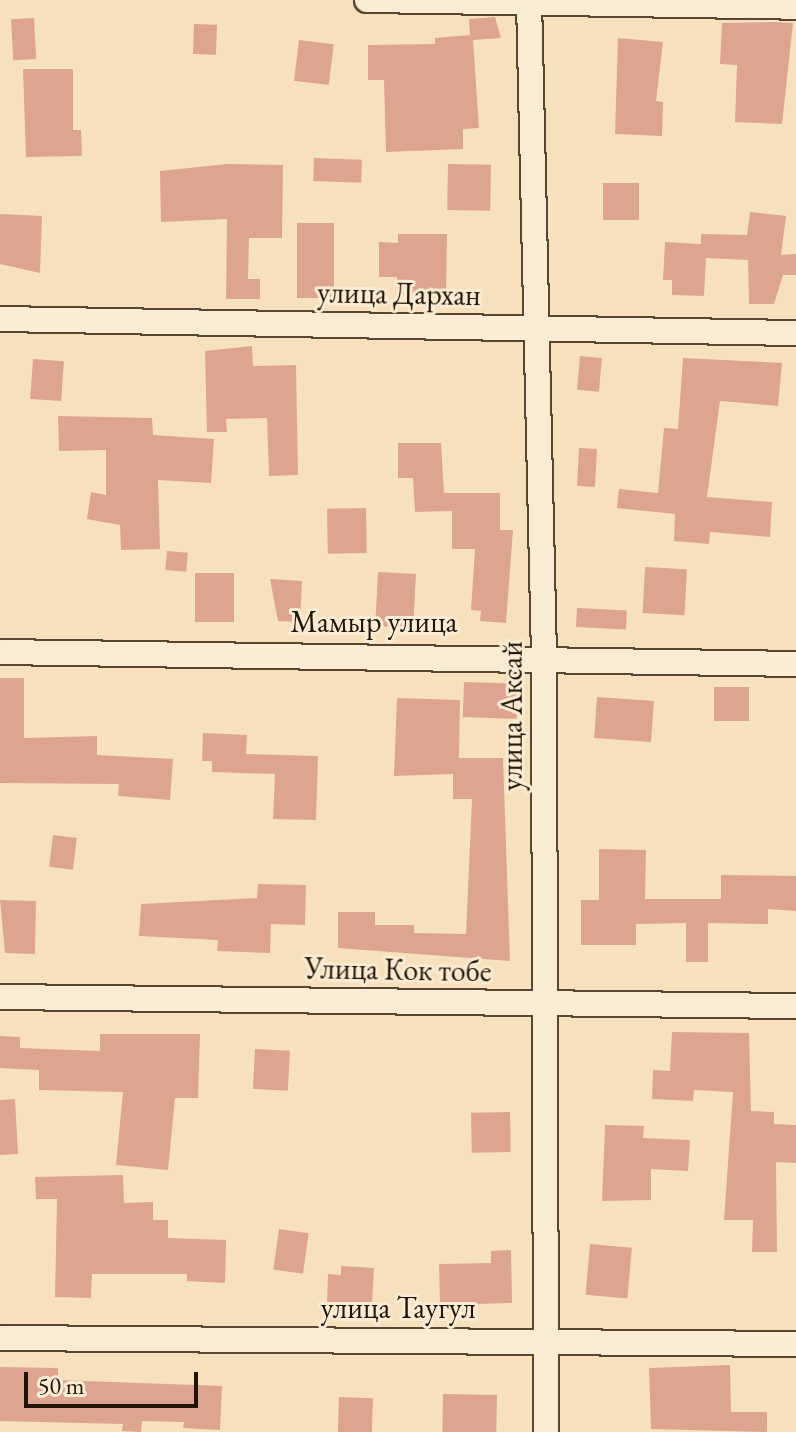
<!DOCTYPE html>
<html>
<head>
<meta charset="utf-8">
<style>
  body { margin:0 }
  #map { position:relative; width:796px; height:1432px; overflow:hidden; background:#f7e1bd; font-family:"EB Garamond",serif }
  div>[style] { position:absolute }
  .building>* { inset:0; background:#dda590; transform-origin:0 0 }
  .roads { filter:drop-shadow(2px 0 #584631) drop-shadow(-2px 0 #584631) drop-shadow(0 2px #584631) drop-shadow(0 -2px #584631) }
  .street>* { height:24px; margin:-12px; padding:0 12px; transform-origin:12px; border-radius:12px; background:#faecd4 }
  span { translate:-50% -50%; white-space:nowrap; text-align:center; line-height:1.15; -webkit-text-stroke:6px #faecd4; paint-order:stroke }
  .street-label { font-size:30px; color:#231302 }
  .scale { position:absolute; left:24px; top:1372px; width:174px; height:36px; box-sizing:border-box; border:4px solid #231302; border-top:0; padding-left:10px; font-size:24px; line-height:28px; white-space:nowrap; color:#231302; -webkit-text-stroke:6px #faecd4; paint-order:stroke }
</style>
</head>
<body>
<div id="map">
  <div class="building">
    <i style="clip-path:polygon(495px 17px,501px 38px,473px 40px,479px 128px,463px 129px,463px 149px,386px 152px,384px 80px,368px 80px,368px 45px,435px 44px,435px 38px,470px 35px,469px 19px)"></i>
    <i style="left:34px;top:18px;width:41px;height:23px;rotate:87deg"></i>
    <i style="clip-path:polygon(772px 22px,793px 23px,782px 124px,735px 122px,737px 65px,720px 64px,722px 23px)"></i>
    <i style="left:194px;top:24px;width:23px;height:30px;rotate:2deg"></i>
    <i style="clip-path:polygon(618px 38px,663px 42px,656px 101px,663px 102px,662px 136px,615px 134px)"></i>
    <i style="left:299px;top:40px;width:35px;height:41px;rotate:7deg"></i>
    <i style="clip-path:polygon(23px 69px,73px 69px,73px 130px,81px 130px,82px 156px,26px 157px)"></i>
    <i style="left:314px;top:158px;width:48px;height:23px;rotate:2deg"></i>
    <i style="clip-path:polygon(227px 164px,283px 165px,282px 238px,249px 238px,248px 279px,260px 279px,260px 299px,226px 299px,227px 219px,161px 222px,160px 171px)"></i>
    <i style="left:448px;top:164px;width:43px;height:46px;rotate:1deg"></i>
    <i style="left:603px;top:183px;width:36px;height:37px"></i>
    <i style="clip-path:polygon(750px 212px,786px 216px,781px 255px,796px 254px,796px 275px,783px 275px,774px 304px,749px 304px,748px 260px,706px 258px,704px 296px,672px 295px,672px 280px,663px 280px,665px 242px,701px 244px,701px 234px,747px 235px)"></i>
    <i style="clip-path:polygon(0 214px,42px 216px,40px 273px,0 264px)"></i>
    <i style="left:297px;top:223px;width:37px;height:75px"></i>
    <i style="clip-path:polygon(398px 234px,447px 234px,446px 295px,397px 295px,397px 277px,379px 277px,379px 242px,398px 243px)"></i>
    <i style="clip-path:polygon(252px 346px,253px 366px,296px 365px,298px 475px,269px 476px,267px 418px,226px 419px,227px 432px,207px 432px,205px 351px)"></i>
    <i style="left:580px;top:356px;width:22px;height:34px;rotate:5deg"></i>
    <i style="clip-path:polygon(683px 358px,782px 363px,778px 406px,720px 401px,707px 497px,772px 502px,770px 537px,710px 532px,709px 544px,674px 541px,675px 514px,617px 508px,619px 489px,658px 493px,664px 428px,678px 429px)"></i>
    <i style="left:33px;top:359px;width:31px;height:40px;rotate:4deg"></i>
    <i style="clip-path:polygon(58px 416px,152px 418px,153px 435px,214px 439px,211px 483px,158px 480px,160px 549px,121px 550px,120px 525px,87px 519px,91px 492px,106px 495px,106px 450px,59px 451px)"></i>
    <i style="clip-path:polygon(398px 443px,441px 443px,444px 493px,500px 493px,500px 530px,513px 530px,506px 623px,480px 621px,481px 611px,471px 610px,475px 549px,452px 549px,452px 511px,415px 512px,413px 478px,398px 478px)"></i>
    <i style="left:579px;top:448px;width:18px;height:38px;rotate:3deg"></i>
    <i style="left:366px;top:508px;width:45px;height:39px;rotate:89deg"></i>
    <i style="left:167px;top:551px;width:21px;height:19px;rotate:5deg"></i>
    <i style="left:645px;top:567px;width:42px;height:46px;rotate:3deg"></i>
    <i style="left:378px;top:572px;width:38px;height:54px;rotate:3deg"></i>
    <i style="left:195px;top:573px;width:39px;height:49px"></i>
    <i style="clip-path:polygon(270px 579px,302px 581px,300px 622px,278px 621px)"></i>
    <i style="left:577px;top:608px;width:50px;height:19px;rotate:3deg"></i>
    <i style="clip-path:polygon(0 678px,24px 678px,24px 738px,97px 736px,97px 755px,173px 759px,170px 800px,118px 796px,119px 784px,0 783px)"></i>
    <i style="left:464px;top:682px;width:54px;height:35px;rotate:2deg"></i>
    <i style="left:714px;top:687px;width:35px;height:34px"></i>
    <i style="left:597px;top:697px;width:57px;height:41px;rotate:4deg"></i>
    <i style="clip-path:polygon(397px 698px,460px 700px,459px 758px,503px 758px,510px 961px,338px 948px,338px 912px,375px 912px,375px 925px,414px 925px,414px 933px,466px 934px,472px 799px,453px 799px,453px 774px,394px 776px)"></i>
    <i style="clip-path:polygon(203px 733px,247px 735px,246px 754px,318px 756px,316px 820px,273px 819px,275px 774px,212px 772px,212px 761px,202px 761px)"></i>
    <i style="left:53px;top:835px;width:24px;height:32px;rotate:7deg"></i>
    <i style="clip-path:polygon(599px 849px,646px 850px,645px 899px,721px 899px,721px 875px,796px 876px,796px 911px,768px 909px,768px 924px,708px 923px,708px 962px,686px 962px,686px 923px,636px 924px,636px 945px,581px 945px,581px 900px,599px 900px)"></i>
    <i style="clip-path:polygon(258px 884px,306px 885px,305px 925px,271px 924px,270px 953px,217px 951px,218px 940px,139px 936px,141px 904px,257px 898px)"></i>
    <i style="clip-path:polygon(0 900px,36px 901px,35px 954px,5px 953px)"></i>
    <i style="clip-path:polygon(672px 1032px,749px 1033px,751px 1111px,774px 1112px,774px 1124px,796px 1125px,796px 1163px,776px 1162px,777px 1252px,752px 1252px,753px 1220px,724px 1220px,733px 1092px,694px 1090px,693px 1101px,652px 1099px,653px 1070px,670px 1071px)"></i>
    <i style="clip-path:polygon(100px 1034px,200px 1034px,198px 1098px,175px 1098px,168px 1170px,116px 1165px,123px 1092px,39px 1090px,39px 1070px,0 1068px,0 1036px,20px 1037px,20px 1048px,100px 1051px)"></i>
    <i style="left:255px;top:1049px;width:35px;height:40px;rotate:3deg"></i>
    <i style="clip-path:polygon(15px 1099px,18px 1154px,0 1155px,0 1100px)"></i>
    <i style="left:510px;top:1112px;width:40px;height:39px;rotate:89deg"></i>
    <i style="clip-path:polygon(605px 1125px,644px 1126px,643px 1138px,690px 1140px,688px 1171px,651px 1169px,651px 1200px,602px 1201px)"></i>
    <i style="clip-path:polygon(123px 1175px,124px 1203px,153px 1202px,153px 1220px,168px 1220px,168px 1238px,226px 1240px,225px 1283px,187px 1281px,187px 1274px,92px 1274px,91px 1298px,55px 1297px,57px 1199px,36px 1199px,35px 1177px)"></i>
    <i style="left:279px;top:1229px;width:30px;height:41px;rotate:8deg"></i>
    <i style="left:590px;top:1244px;width:42px;height:51px;rotate:5deg"></i>
    <i style="clip-path:polygon(511px 1250px,512px 1303px,440px 1305px,439px 1264px,491px 1263px,491px 1251px)"></i>
    <i style="clip-path:polygon(341px 1266px,374px 1268px,372px 1304px,327px 1302px,328px 1274px,341px 1275px)"></i>
    <i style="clip-path:polygon(730px 1365px,731px 1412px,767px 1412px,767px 1432px,651px 1429px,649px 1368px)"></i>
    <i style="clip-path:polygon(0 1367px,58px 1368px,58px 1380px,222px 1386px,220px 1430px,183px 1428px,184px 1422px,142px 1421px,141px 1432px,122px 1431px,123px 1424px,0 1421px)"></i>
    <i style="left:443px;top:1394px;width:54px;height:38px;rotate:1deg"></i>
    <i style="left:339px;top:1397px;width:34px;height:35px;rotate:2deg"></i>
  </div>
  <div class="roads">
    <div class="street">
      <i style="left:367px;top:0;width:429px;rotate:0.9deg"></i>
      <i style="left:529px;top:0;width:655px;rotate:88.69deg"></i>
      <i style="left:544px;top:655px;width:777px;rotate:89.85deg"></i>
      <i style="left:0;top:319px;width:796px;rotate:1.01deg"></i>
      <i style="left:0;top:652px;width:796px;rotate:0.86deg"></i>
      <i style="left:0;top:997px;width:796px;rotate:0.65deg"></i>
      <i style="left:0;top:1338px;width:796px;rotate:0.43deg"></i>
    </div>
  </div>
  <div class="street-label">
    <span style="left:399px;top:294px;rotate:1deg">улица Дархан</span>
    <span style="left:374px;top:622px">Мамыр улица</span>
    <span style="left:512px;top:716px;rotate:-90deg">улица Аксай</span>
    <span style="left:398px;top:970px;rotate:1deg">Улица Кок тобе</span>
    <span style="left:398px;top:1308px">улица Таугул</span>
  </div>
  <div class="scale">50 m</div>
</div>
</body>
</html>
